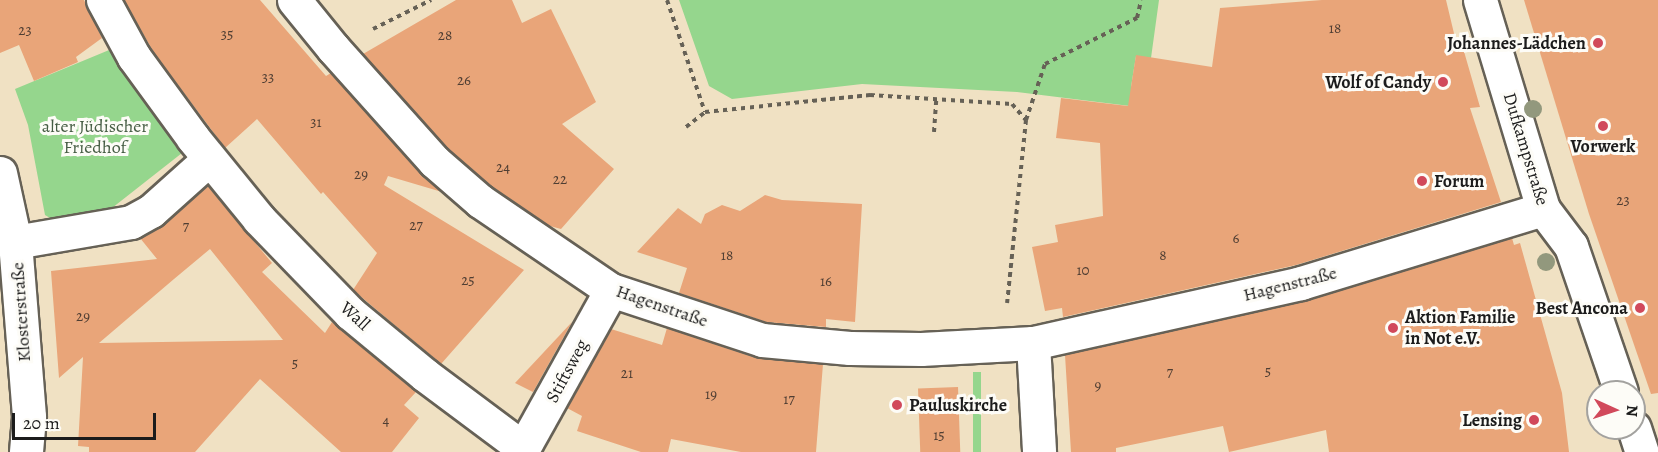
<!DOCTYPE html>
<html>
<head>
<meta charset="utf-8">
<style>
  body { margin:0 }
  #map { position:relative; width:1658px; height:452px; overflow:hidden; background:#f0e1c3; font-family:Alegreya,serif }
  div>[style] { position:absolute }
  .green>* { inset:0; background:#95d68d; transform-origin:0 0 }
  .building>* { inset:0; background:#e9a579; transform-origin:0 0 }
  .path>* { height:4px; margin-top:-2px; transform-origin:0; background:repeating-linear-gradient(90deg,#666156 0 4.5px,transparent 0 9px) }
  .roads { filter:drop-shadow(2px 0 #666156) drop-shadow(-2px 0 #666156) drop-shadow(0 2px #666156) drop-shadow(0 -2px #666156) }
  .street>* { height:33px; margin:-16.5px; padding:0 16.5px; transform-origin:16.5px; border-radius:16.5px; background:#fff }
  .trees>* { width:18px; height:18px; margin:-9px; border-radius:50%; background:#92987d }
  .dots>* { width:16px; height:16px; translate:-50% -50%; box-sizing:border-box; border:3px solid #fdfcf7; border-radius:50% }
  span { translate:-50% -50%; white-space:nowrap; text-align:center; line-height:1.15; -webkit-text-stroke:6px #fdfcf7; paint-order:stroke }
  .number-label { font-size:15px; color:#4f3e33 }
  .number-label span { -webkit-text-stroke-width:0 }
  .poi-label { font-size:18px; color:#1c1c1c; font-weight:700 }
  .right { translate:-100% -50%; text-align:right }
  .left { translate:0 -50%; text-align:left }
  .park-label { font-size:18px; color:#465d44 }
  .street-label { font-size:18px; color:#1c1c1c }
  .north { position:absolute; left:1586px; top:380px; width:60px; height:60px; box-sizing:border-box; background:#fdfcf7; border:2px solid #a3a29f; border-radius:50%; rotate:93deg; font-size:16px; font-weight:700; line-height:24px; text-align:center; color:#1c1c1c }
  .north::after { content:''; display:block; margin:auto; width:21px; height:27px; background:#d1495b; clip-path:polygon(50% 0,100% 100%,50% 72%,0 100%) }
  .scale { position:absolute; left:12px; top:413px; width:144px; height:27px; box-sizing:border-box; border:3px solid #1c1c1c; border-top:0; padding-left:8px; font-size:18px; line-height:21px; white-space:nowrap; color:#1c1c1c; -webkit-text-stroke:4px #fdfcf7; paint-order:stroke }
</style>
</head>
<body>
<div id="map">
  <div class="green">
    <i style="clip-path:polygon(679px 0,1159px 0,1151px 58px,1136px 56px,1131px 87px,1146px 108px,1017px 92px,862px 84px,732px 99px,709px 86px)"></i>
    <i style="clip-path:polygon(114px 48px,121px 65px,182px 153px,98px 219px,60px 224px,45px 215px,28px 125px,15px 89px)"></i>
    <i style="left:973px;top:372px;width:8px;height:80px"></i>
  </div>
  <div class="building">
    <i style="clip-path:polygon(0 0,84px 0,102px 38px,76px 57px,78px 62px,34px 81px,19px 45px,0 53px)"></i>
    <i style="clip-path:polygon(124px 0,260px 0,326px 76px,331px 73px,420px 173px,442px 192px,388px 176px,384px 185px,524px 270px,441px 364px,353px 290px,377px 253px,323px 192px,321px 194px,257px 119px,225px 148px,154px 53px)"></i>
    <i style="clip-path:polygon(456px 0,512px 0,522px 23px,551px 9px,596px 102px,562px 124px,614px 169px,561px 229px,550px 226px,491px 186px,447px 148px,363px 54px)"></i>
    <i style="clip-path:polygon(1322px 0,1446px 0,1458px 50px,1463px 48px,1480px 107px,1470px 108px,1501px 202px,1296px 265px,1063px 317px,1062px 308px,1045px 311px,1032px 247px,1058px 242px,1055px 225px,1103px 216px,1100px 143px,1056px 138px,1061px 98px,1128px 106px,1136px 55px,1212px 67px,1220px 8px)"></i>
    <i style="clip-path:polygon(1524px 0,1658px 0,1658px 393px,1651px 394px,1589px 214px)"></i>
    <i style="clip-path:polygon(evenodd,208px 186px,272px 263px,262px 272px,325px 333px,332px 322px,416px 392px,404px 405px,419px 418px,392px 452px,341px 452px,260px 379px,195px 452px,89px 452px,89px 447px,78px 446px,83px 357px,59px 378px,51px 271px,157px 259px,140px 238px,163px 225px,208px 186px,210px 249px,283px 340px,99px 343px,174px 279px,210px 249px)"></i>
    <i style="clip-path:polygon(765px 195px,782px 200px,862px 204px,855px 322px,826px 319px,826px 327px,766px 322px,679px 293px,687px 268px,637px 252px,678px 208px,701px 224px,705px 214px,722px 205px,740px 211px)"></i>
    <i style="clip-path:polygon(1512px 238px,1514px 245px,1520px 243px,1562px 393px,1569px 452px,1329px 452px,1326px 430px,1229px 452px,1223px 426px,1116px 448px,1116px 452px,1071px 452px,1065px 355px,1306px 301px)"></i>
    <i style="clip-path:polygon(572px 322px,533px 392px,515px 383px)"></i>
    <i style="clip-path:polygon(667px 328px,756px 358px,823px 364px,816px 452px,741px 452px,671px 439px,668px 452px,641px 452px,577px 431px,582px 416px,567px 408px,611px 329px,662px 345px)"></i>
    <i style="left:958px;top:387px;width:65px;height:40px;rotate:88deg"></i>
  </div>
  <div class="path">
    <i style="left:667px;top:0;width:118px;rotate:71.3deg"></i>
    <i style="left:705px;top:112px;width:166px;rotate:-5.9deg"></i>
    <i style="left:870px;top:95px;width:142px;rotate:3.6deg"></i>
    <i style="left:1012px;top:104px;width:21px;rotate:49deg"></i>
    <i style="left:1026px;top:120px;width:184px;rotate:95.9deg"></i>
    <i style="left:373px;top:29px;width:65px;rotate:-26.6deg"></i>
    <i style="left:1026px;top:120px;width:59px;rotate:-71.3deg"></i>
    <i style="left:1045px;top:64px;width:103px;rotate:-26.6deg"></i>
    <i style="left:1137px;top:18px;width:18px;rotate:-77deg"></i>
    <i style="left:686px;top:127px;width:24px;rotate:-38deg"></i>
    <i style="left:934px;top:132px;width:32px;rotate:-86deg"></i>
  </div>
  <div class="roads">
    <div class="street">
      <i style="left:103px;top:0;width:65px;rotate:61.5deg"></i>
      <i style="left:134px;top:57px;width:100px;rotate:53.9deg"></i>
      <i style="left:193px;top:138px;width:104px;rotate:50.8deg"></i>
      <i style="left:259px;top:219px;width:131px;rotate:45.9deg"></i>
      <i style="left:350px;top:313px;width:97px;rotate:39.6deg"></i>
      <i style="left:425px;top:375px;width:122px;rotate:36.7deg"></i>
      <i style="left:294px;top:0;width:62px;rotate:50.9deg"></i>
      <i style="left:333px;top:48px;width:152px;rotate:48.2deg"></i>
      <i style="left:434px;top:161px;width:61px;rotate:41deg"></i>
      <i style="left:480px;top:201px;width:158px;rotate:34.2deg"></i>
      <i style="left:611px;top:290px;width:159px;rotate:18.3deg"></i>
      <i style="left:762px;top:340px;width:88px;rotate:5.2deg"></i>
      <i style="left:850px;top:348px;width:71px;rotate:0.8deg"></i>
      <i style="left:921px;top:349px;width:112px;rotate:-3.1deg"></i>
      <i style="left:1033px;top:343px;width:275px;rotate:-12.6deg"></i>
      <i style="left:1301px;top:283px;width:253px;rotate:-17deg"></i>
      <i style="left:1480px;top:0;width:218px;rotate:73.2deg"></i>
      <i style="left:1543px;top:209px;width:46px;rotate:52.9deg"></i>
      <i style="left:1571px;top:246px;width:154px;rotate:71.1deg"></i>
      <i style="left:0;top:173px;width:71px;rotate:77.7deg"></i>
      <i style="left:15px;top:242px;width:176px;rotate:85.4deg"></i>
      <i style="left:29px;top:417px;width:35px;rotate:95deg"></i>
      <i style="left:15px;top:242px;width:118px;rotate:-9.8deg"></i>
      <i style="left:131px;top:222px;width:23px;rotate:-29deg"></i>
      <i style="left:151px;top:211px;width:78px;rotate:-41.9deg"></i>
      <i style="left:1033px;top:343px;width:109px;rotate:86.8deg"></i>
      <i style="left:1634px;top:428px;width:25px;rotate:72deg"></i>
      <i style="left:521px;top:452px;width:185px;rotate:-60.9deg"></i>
    </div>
  </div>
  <div class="trees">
    <i style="left:1533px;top:109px"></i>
    <i style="left:1546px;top:262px"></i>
  </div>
  <div class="dots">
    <i style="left:1598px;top:43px;background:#d1495b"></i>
    <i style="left:1443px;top:82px;background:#d1495b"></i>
    <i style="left:1603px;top:126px;background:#d1495b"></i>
    <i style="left:1422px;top:181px;background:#d1495b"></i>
    <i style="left:1640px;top:308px;background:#d1495b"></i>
    <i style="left:1393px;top:328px;background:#d1495b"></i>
    <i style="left:897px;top:405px;background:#d1495b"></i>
    <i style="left:1534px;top:420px;background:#d1495b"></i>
  </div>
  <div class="number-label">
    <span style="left:1335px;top:29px">18</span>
    <span style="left:25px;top:31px">23</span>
    <span style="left:227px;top:35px">35</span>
    <span style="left:445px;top:36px">28</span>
    <span style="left:268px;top:78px">33</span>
    <span style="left:464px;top:81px">26</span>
    <span style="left:316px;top:123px">31</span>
    <span style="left:503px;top:168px">24</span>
    <span style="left:361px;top:175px">29</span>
    <span style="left:560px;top:180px">22</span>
    <span style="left:1623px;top:201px">23</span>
    <span style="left:416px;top:226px">27</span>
    <span style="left:186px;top:227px">7</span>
    <span style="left:1236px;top:239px">6</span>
    <span style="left:727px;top:256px">18</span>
    <span style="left:1163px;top:256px">8</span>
    <span style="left:1083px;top:271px">10</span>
    <span style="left:468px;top:281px">25</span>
    <span style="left:826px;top:282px">16</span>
    <span style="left:83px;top:317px">29</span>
    <span style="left:295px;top:364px">5</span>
    <span style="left:1268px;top:372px">5</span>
    <span style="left:1170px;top:373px">7</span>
    <span style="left:627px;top:374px">21</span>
    <span style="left:1098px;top:386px">9</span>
    <span style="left:711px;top:395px">19</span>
    <span style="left:789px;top:400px">17</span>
    <span style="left:386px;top:421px">4</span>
    <span style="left:939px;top:436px">15</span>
  </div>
  <div class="poi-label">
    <span class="right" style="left:1586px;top:43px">Johannes-Lädchen</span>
    <span class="right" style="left:1431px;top:82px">Wolf of Candy</span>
    <span style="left:1603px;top:146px">Vorwerk</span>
    <span class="left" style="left:1434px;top:181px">Forum</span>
    <span class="right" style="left:1628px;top:308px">Best Ancona</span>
    <span class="left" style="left:1405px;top:328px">Aktion Familie<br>in Not e.V.</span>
    <span class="left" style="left:909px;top:405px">Pauluskirche</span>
    <span class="right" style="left:1522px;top:420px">Lensing</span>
  </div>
  <div class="park-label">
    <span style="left:95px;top:137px">alter Jüdischer<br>Friedhof</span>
  </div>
  <div class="street-label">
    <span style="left:1526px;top:149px;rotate:73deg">Dufkampstraße</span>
    <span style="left:1290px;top:284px;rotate:-14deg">Hagenstraße</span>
    <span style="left:662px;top:306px;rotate:19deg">Hagenstraße</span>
    <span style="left:21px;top:312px;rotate:-94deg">Klosterstraße</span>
    <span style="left:355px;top:316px;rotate:42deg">Wall</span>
    <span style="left:567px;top:371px;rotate:-62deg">Stiftsweg</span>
  </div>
  <div class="north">N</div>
  <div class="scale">20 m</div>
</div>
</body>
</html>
